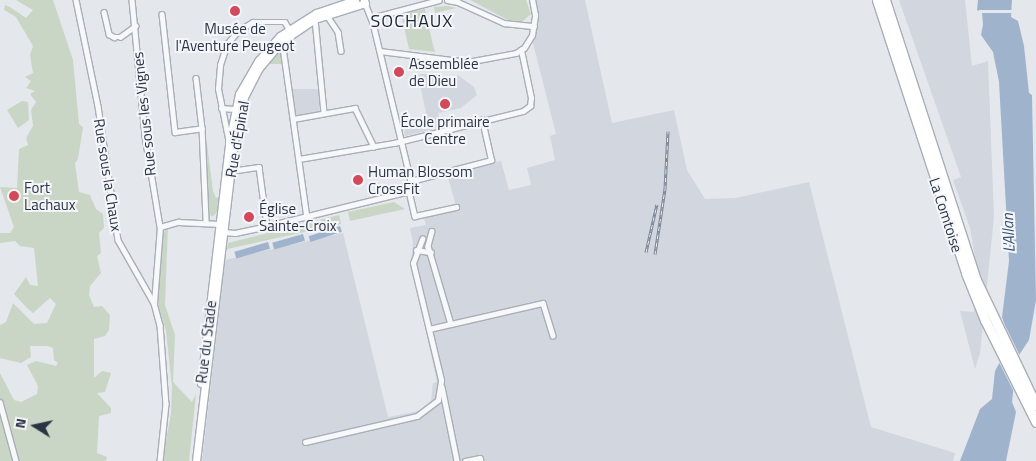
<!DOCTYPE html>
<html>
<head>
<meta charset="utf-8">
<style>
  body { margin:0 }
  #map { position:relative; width:1036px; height:461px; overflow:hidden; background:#e4e7ec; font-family:"Titillium Web",sans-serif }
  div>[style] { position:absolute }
  .built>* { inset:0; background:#d2d6de }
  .green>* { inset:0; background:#c9d6c5 }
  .water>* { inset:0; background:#9fb4cc; transform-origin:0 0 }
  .pier>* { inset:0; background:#e4e7ec; transform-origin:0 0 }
  .roads { filter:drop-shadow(1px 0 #a9aeb7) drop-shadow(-1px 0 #a9aeb7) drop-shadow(0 1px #a9aeb7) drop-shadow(0 -1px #a9aeb7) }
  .minor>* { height:4.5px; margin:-2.25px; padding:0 2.25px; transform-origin:2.25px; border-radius:2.25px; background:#f7f8fa }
  .primary>* { height:7px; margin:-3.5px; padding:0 3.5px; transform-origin:3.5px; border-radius:3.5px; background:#fff }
  .motorway>* { height:9px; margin:-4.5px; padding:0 4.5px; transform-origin:4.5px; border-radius:4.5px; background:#fff }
  .rail>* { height:3px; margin-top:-1.5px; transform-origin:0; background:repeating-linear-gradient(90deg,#f4f6f9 0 4px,#7d8696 0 8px); box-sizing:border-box; border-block:1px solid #7d8696 }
  .dots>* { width:14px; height:14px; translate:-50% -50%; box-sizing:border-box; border:2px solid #f4f6f9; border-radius:50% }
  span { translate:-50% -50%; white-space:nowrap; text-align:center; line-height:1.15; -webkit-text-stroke:4px #f4f6f9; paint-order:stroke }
  .poi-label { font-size:15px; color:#2b3445 }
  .left { translate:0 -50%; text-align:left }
  .street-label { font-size:15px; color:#2b3445 }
  .water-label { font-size:16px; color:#34527a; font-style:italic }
  .quarter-label { font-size:18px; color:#1d2536; letter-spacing:1px }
  .north { position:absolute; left:10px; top:401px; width:50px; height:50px; -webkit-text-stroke:4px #f4f6f9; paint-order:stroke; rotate:280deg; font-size:14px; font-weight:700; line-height:20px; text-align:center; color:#2b3445 }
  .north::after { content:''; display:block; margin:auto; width:18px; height:22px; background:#2b3445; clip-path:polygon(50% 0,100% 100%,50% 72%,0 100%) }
</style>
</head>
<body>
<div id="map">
  <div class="built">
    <i style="clip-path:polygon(535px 0,585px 0,612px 123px,674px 110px,687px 170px,705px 199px,736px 198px,809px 182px,871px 427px,955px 453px,953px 461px,202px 461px,225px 260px,343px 233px,388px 417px,419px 411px,431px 402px,433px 383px,437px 382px,411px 263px,413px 243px,410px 228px,426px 225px,424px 218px,457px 209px,447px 174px,501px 161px,509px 190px,531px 185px,527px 168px,555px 160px,550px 136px,556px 134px,533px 43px,539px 13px)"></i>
    <i style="clip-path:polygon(899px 0,965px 0,972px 66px,988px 61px,994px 217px,980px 353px,975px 369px,960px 311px,974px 312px,977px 268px,970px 228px,953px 180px,961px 177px)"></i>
    <i style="clip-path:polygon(423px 74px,438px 76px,443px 82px,458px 75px,474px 87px,477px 95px,461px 108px,438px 113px,441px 127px,405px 136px,404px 130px,428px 122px,418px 75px)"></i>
    <i style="clip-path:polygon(290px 89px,318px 89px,320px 113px,295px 116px)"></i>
  </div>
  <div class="green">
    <i style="clip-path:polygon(16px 0,53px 0,73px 60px,79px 124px,83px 127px,78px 159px,75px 163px,79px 192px,90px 195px,96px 209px,103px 214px,104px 228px,99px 233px,101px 253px,97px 256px,101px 273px,90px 286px,89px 295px,94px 307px,102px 306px,110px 315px,109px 330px,105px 336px,94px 339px,94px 378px,102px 371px,111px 373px,105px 392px,97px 393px,111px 408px,111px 413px,99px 416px,97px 453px,107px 457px,106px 461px,0 461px,0 373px,14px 400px,21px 402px,37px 394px,38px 386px,27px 365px,36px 361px,56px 366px,58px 363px,54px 360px,53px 348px,48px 346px,30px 346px,31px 357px,21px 363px,0 358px,0 325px,6px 322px,13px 303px,34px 324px,47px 323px,56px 304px,50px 298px,33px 313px,27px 308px,14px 294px,26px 277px,30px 285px,38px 286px,34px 248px,20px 246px,15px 241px,0 243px,0 233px,10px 233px,14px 227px,0 187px,17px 188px,19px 149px,28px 145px,26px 138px,33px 126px,31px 110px,36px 102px,30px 94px,35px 91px,26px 88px,31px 81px,25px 77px,33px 73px,30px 55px,33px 46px,16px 17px,4px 10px,5px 5px,10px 7px,26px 18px,33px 10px)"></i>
    <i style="clip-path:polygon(470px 0,526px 0,531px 14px,522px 22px,508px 20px)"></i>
    <i style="clip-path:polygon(448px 6px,456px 8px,435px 13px,434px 7px)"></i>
    <i style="clip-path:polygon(425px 9px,432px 41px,435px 52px,409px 49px,401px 14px)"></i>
    <i style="clip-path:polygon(280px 48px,282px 64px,265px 64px)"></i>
    <i style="clip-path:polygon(22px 101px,28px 102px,29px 120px,18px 128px,7px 110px)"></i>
    <i style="clip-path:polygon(206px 136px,213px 191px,216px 198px,219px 197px,217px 212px,212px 217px,207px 210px)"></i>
    <i style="clip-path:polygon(394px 202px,405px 209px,350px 221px,348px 212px)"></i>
    <i style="clip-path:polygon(339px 215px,341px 224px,227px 249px,228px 243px)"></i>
    <i style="clip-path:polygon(168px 226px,165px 305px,175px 335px,173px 382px,192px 402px,196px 394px,189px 461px,162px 461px,171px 414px,172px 387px,166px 331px,157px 300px,161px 237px)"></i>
  </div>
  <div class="water">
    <i style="clip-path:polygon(978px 0,1012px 0,1011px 17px,1018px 21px,1024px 46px,1029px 93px,1032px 95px,1036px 300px,1029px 340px,1017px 358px,1012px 402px,1016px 412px,1006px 461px,960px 461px,980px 409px,992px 399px,995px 371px,1001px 360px,1005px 326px,1002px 317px,1009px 261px,999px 82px,993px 52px,981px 35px,983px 24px,982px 13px,977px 10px)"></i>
    <i style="left:340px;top:226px;width:6px;height:33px;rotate:72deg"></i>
    <i style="left:303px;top:234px;width:7px;height:32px;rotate:74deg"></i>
    <i style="left:268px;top:242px;width:7px;height:35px;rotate:74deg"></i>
  </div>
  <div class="pier">
    <i style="left:1013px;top:10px;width:3px;height:34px;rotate:90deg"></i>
    <i style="clip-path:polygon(1000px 315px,1021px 358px,1015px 394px,998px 360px,1002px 327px)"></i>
  </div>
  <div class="roads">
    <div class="minor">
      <i style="left:76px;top:0;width:108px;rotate:78.3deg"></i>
      <i style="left:98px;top:106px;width:135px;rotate:81.5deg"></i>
      <i style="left:118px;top:240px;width:73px;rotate:60.3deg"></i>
      <i style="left:154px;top:303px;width:23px;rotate:75deg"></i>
      <i style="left:160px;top:325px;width:79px;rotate:85.7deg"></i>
      <i style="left:166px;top:404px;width:57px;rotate:96deg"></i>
      <i style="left:132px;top:0;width:137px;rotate:84.5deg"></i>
      <i style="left:145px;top:136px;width:92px;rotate:80.6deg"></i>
      <i style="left:447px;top:0;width:11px;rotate:10deg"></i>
      <i style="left:458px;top:2px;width:51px;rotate:24.5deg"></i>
      <i style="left:504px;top:23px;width:30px;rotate:6deg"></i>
      <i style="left:365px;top:3px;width:22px;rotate:68deg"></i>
      <i style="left:373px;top:23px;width:163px;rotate:76.5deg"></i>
      <i style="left:411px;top:181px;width:10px;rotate:101deg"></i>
      <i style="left:409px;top:191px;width:26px;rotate:77deg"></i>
      <i style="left:415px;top:216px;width:42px;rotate:-12.4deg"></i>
      <i style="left:104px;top:12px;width:23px;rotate:77deg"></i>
      <i style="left:109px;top:34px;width:6px;rotate:31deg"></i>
      <i style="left:114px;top:37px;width:6px"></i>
      <i style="left:120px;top:37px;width:19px;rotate:-36deg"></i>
      <i style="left:162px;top:14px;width:119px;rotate:83.7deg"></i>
      <i style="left:175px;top:132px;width:27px;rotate:-8deg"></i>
      <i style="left:202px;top:128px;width:93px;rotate:87.5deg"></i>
      <i style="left:326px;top:14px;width:22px;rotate:56deg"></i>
      <i style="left:338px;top:32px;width:19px;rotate:81deg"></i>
      <i style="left:371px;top:18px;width:70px;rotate:-14.8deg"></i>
      <i style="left:315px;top:19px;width:94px;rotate:84.5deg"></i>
      <i style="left:282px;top:40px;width:179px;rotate:82deg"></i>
      <i style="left:380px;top:51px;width:88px;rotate:7.2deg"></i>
      <i style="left:467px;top:62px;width:50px;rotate:-10.4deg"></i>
      <i style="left:516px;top:53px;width:9px;rotate:-32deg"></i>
      <i style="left:524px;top:48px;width:15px;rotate:-58deg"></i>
      <i style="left:532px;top:35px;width:20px;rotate:-81deg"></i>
      <i style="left:535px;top:15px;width:15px;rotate:-101deg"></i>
      <i style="left:196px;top:78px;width:50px;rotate:83.2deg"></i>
      <i style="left:221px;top:108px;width:13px;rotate:4deg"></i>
      <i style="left:293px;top:119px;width:63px;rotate:-10.1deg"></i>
      <i style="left:355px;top:108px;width:43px;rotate:64deg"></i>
      <i style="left:229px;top:143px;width:55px;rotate:-101.5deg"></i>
      <i style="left:218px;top:89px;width:24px;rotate:-85deg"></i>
      <i style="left:220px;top:65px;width:22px;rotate:-72deg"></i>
      <i style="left:227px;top:44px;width:17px;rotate:-50deg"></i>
      <i style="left:238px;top:31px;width:17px;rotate:-31deg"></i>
      <i style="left:253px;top:22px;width:32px"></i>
      <i style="left:285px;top:22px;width:10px;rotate:61deg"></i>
      <i style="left:299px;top:159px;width:96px;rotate:-9.6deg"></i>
      <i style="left:394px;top:143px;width:133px;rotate:-13.9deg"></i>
      <i style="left:523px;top:111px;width:9px;rotate:-36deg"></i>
      <i style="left:530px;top:106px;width:8px;rotate:-83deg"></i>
      <i style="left:531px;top:98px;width:49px;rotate:-101.8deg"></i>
      <i style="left:230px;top:171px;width:29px;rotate:-8deg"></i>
      <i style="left:259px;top:167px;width:60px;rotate:82.3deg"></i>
      <i style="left:411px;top:181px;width:83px;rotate:-14.7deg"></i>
      <i style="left:491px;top:160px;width:41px;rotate:-102.7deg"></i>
      <i style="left:160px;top:227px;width:19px;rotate:-16deg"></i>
      <i style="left:178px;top:222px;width:42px;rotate:2.7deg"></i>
      <i style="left:432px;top:231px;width:16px;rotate:105deg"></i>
      <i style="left:428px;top:246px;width:81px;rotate:73.6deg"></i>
      <i style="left:451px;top:324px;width:94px;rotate:-12.9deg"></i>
      <i style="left:543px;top:303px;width:34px;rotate:73deg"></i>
      <i style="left:224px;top:232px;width:11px;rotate:5deg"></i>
      <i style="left:235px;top:233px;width:33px;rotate:-12deg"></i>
      <i style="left:267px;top:226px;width:146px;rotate:-13.8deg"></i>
      <i style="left:416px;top:250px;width:15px;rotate:8deg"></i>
      <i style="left:154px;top:303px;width:76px;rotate:-85.5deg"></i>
      <i style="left:429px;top:329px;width:23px;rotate:-13deg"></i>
      <i style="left:442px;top:387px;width:76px;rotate:78.5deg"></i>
      <i style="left:0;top:402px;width:61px;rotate:74.8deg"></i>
      <i style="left:305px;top:442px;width:115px;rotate:-13.1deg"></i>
      <i style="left:417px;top:416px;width:26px;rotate:-37deg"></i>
      <i style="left:438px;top:400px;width:20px;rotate:-81deg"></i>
      <i style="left:441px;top:380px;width:120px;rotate:-103.5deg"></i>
      <i style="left:413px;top:263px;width:26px;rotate:-69deg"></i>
      <i style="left:465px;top:461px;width:15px;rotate:-11deg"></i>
      <i style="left:480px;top:458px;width:3px;rotate:72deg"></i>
    </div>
    <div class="primary">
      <i style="left:201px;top:383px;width:242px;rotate:-83.3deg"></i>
      <i style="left:229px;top:143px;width:50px;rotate:-78.5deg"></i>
      <i style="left:239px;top:94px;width:39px;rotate:-60deg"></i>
      <i style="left:259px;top:60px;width:32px;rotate:-49deg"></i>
      <i style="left:280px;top:36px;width:43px;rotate:-32.6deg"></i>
      <i style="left:316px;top:13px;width:41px;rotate:-18.4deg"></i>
      <i style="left:196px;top:461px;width:338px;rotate:-83.2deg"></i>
      <i style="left:236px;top:125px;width:29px;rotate:-74deg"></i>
      <i style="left:244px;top:97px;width:33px;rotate:-63deg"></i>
      <i style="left:259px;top:68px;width:35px;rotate:-50deg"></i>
      <i style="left:282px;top:41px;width:40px;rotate:-34deg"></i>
      <i style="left:315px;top:19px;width:52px;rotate:-17.7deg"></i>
      <i style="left:365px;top:3px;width:3px;rotate:-108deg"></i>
    </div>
    <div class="motorway">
      <i style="left:877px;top:0;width:287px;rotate:71.9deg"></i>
      <i style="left:966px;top:273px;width:51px;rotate:68deg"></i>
      <i style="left:985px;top:320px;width:114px;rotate:63.4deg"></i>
      <i style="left:885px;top:0;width:294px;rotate:72deg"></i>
      <i style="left:976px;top:280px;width:139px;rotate:64.4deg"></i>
    </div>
  </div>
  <div class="rail">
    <i style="left:646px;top:252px;width:49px;rotate:-77.1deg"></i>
    <i style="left:655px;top:254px;width:66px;rotate:-81.3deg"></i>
    <i style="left:665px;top:189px;width:58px;rotate:-87deg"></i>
  </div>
  <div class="dots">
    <i style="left:235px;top:11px;background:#d1495b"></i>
    <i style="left:399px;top:72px;background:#d1495b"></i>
    <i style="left:445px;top:104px;background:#d1495b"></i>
    <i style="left:358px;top:180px;background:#d1495b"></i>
    <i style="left:14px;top:196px;background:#d1495b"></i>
    <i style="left:249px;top:217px;background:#d1495b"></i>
  </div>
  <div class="poi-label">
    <span style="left:235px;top:37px">Musée de<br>l'Aventure Peugeot</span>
    <span class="left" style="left:409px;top:72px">Assemblée<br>de Dieu</span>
    <span style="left:445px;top:130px">École primaire<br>Centre</span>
    <span class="left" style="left:368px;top:180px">Human Blossom<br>CrossFit</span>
    <span class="left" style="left:24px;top:196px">Fort<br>Lachaux</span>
    <span class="left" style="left:259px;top:217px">Église<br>Sainte-Croix</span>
  </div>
  <div class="street-label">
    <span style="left:144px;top:114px;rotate:-96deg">Rue sous les Vignes</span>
    <span style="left:237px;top:139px;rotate:-80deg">Rue d'Épinal</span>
    <span style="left:108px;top:175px;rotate:81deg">Rue sous la Chaux</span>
    <span style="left:946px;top:215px;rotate:72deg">La Comtoise</span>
    <span style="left:206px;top:342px;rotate:-83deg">Rue du Stade</span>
  </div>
  <div class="water-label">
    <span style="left:1008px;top:233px;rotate:-93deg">L'Allan</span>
  </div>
  <div class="quarter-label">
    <span style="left:412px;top:21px">SOCHAUX</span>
  </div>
  <div class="north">N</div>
</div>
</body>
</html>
